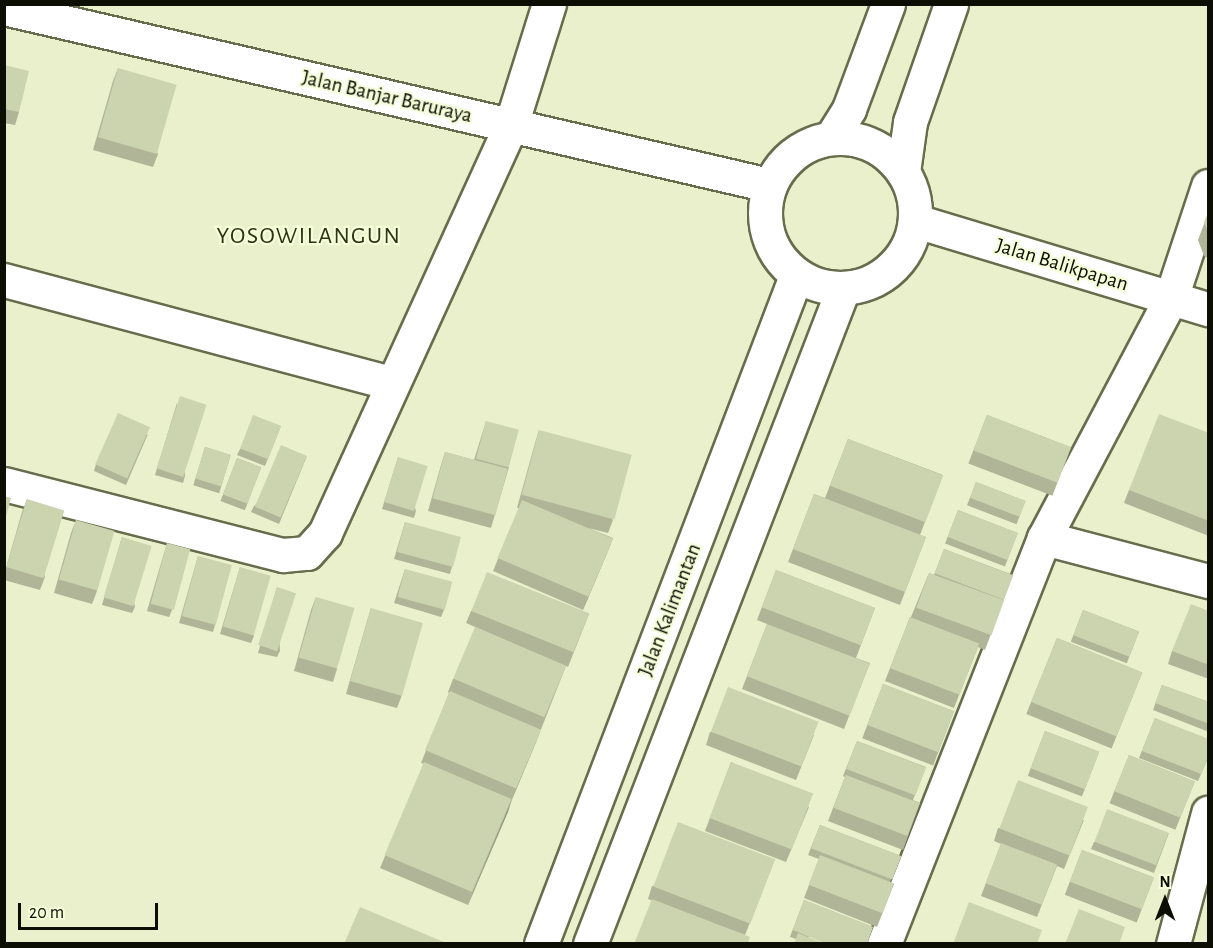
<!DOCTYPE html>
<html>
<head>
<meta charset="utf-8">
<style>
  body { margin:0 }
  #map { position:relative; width:1213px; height:948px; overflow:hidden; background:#e9f0cb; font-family:"Alegreya Sans",sans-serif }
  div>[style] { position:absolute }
  .roads { filter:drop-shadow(2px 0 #676d4c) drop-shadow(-2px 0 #676d4c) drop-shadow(0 2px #676d4c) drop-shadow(0 -2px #676d4c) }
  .minor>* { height:33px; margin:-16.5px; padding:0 16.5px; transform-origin:16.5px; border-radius:16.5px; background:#fff }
  .major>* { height:33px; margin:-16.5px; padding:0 16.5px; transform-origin:16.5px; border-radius:16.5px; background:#fff }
  .major>.ring { margin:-16.5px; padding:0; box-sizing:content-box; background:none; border:33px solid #fff; border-radius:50% }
  .wall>* { inset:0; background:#afb596; transform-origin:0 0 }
  .shaded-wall>* { inset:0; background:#8f947a }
  .building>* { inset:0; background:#ccd3af; transform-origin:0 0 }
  span { translate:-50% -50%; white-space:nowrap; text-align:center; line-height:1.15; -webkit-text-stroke:4.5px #f6fdd9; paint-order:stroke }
  .street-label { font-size:21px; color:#0c0e04 }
  .quarter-label { font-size:24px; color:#2f3315; letter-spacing:1.5px }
  .frame { position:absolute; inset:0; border:6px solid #0c0e04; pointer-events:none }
  .north { position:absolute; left:1135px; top:870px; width:60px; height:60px; -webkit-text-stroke:4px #f6fdd9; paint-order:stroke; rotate:0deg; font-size:16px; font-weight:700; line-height:24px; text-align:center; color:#0c0e04 }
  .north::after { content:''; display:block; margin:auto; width:21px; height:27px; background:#0c0e04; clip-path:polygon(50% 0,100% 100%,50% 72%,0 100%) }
  .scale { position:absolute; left:18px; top:903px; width:140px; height:27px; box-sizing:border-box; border:3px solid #0c0e04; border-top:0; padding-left:8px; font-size:18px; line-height:21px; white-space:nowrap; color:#0c0e04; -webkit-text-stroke:4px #f6fdd9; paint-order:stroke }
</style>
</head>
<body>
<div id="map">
  <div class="roads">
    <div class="minor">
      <i style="left:4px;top:8px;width:785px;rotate:13.03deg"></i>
      <i style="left:916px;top:221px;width:305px;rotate:16.8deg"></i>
      <i style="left:4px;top:280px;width:400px;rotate:14.9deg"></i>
      <i style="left:4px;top:484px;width:288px;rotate:14.3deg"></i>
      <i style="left:283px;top:555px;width:24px;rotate:-5deg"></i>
      <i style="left:307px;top:553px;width:27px;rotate:-48deg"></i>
      <i style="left:325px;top:533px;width:448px;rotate:-65.5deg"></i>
      <i style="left:511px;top:125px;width:127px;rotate:-72.6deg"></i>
      <i style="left:1044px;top:538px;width:170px;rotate:14.7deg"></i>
      <i style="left:884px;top:944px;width:436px;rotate:-68.5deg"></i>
      <i style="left:1044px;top:538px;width:272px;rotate:-62.1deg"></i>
      <i style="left:1171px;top:298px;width:118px;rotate:-71.7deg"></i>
      <i style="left:1173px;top:944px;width:136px;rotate:-75deg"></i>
    </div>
    <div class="major">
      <i class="ring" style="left:765px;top:138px;width:117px;height:117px"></i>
      <i style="left:831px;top:138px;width:34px;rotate:-58deg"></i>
      <i style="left:849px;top:109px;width:112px;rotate:-69.6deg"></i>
      <i style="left:903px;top:172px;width:50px;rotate:-82deg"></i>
      <i style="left:910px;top:122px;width:125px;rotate:-70.8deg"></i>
      <i style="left:541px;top:944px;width:715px;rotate:-69.11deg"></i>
      <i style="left:590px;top:944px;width:702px;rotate:-68.88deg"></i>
    </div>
  </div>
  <div class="wall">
    <i style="clip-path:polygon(4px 65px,19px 112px,15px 125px,4px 123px)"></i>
    <i style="clip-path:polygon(118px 68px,158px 154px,153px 167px,93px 150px,113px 81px)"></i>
    <i style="clip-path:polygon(1209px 211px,1209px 258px,1204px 256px,1198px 240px)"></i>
    <i style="clip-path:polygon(177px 403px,185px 476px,183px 483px,155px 475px)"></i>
    <i style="left:987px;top:415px;width:90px;height:52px;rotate:21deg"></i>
    <i style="clip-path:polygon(486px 421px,509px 467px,491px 528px,428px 511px,441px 465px,445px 452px,474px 460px)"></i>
    <i style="clip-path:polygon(281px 426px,265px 466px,237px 455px,240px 449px)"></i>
    <i style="clip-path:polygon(539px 430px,613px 520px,608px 533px,588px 528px,613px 538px,583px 610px,493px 571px,519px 508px,517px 508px,535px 443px)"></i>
    <i style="clip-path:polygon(1209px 433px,1209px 536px,1124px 503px,1129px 490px)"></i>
    <i style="clip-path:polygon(148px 434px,126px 485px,94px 471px,96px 464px)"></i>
    <i style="clip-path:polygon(848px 439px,943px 475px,920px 535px,926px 537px,900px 605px,788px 562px,814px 494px,825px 498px)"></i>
    <i style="left:205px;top:447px;width:27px;height:40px;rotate:17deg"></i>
    <i style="clip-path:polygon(307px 456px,279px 524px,251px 512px,254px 506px)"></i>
    <i style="clip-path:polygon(398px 457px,416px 511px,414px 518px,382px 509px)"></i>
    <i style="left:237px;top:458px;width:26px;height:46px;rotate:21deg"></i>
    <i style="left:976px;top:482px;width:53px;height:25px;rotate:21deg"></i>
    <i style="clip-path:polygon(27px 499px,45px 577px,40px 590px,4px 580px,4px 575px,22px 512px)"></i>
    <i style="left:958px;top:510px;width:64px;height:36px;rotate:21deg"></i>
    <i style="clip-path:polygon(76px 520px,97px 591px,92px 604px,54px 593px,71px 533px)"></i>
    <i style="clip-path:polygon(405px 522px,452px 567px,450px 574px,394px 559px)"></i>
    <i style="clip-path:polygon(122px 537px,135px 607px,132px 613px,102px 605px)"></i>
    <i style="clip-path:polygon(167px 543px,172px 610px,169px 617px,147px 611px)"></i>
    <i style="clip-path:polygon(944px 549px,1013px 575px,985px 650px,978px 647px,954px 708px,885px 681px,910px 617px,911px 617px,929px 573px,934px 575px)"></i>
    <i style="clip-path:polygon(198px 556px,215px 625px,213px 632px,179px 623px)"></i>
    <i style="clip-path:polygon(240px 567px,254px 636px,251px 643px,220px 634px)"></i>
    <i style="clip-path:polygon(405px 569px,444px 610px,441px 617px,394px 603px)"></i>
    <i style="clip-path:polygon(776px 570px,875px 608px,856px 658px,870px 663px,844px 729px,742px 689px,767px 624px,757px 620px)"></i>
    <i style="clip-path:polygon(277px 587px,280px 651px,277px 657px,258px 653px)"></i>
    <i style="clip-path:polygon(316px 597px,337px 669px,333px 682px,294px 671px,311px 610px)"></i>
    <i style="clip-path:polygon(371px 608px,402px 695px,397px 708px,346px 694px,367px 621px)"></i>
    <i style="left:1083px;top:610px;width:60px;height:34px;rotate:21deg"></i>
    <i style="clip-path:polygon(471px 611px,589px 614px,568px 667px,566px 666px,536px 742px,468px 905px,380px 868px,424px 764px,421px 763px,449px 693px,448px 692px,453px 679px,565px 666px,466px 623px)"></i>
    <i style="clip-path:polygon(1209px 611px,1209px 679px,1168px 664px,1172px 651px)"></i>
    <i style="left:1057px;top:638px;width:92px;height:82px;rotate:22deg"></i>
    <i style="left:883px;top:684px;width:76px;height:58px;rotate:21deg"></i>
    <i style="clip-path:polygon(1162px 685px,1209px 702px,1209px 732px,1153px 710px)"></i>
    <i style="clip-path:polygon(1155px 718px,1209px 756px,1198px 781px,1139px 758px)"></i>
    <i style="left:1045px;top:731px;width:58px;height:48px;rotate:21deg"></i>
    <i style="clip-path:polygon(710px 732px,814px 735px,796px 780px,706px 745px)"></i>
    <i style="clip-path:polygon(857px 741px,926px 767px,913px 800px,920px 803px,903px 850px,828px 821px,845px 777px,843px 776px)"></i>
    <i style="left:1129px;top:755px;width:71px;height:52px;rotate:22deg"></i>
    <i style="clip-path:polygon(731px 762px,809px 807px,786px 862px,705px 831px)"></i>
    <i style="clip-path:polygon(1084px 820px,1064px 869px,1057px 866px,1037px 917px,981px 896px,1001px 844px,994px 841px,998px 828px)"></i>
    <i style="clip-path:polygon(820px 825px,901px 856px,890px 882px,894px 884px,877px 927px,804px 898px,819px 859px,808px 855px)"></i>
    <i style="clip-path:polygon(1169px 833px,1154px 873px,1091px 849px,1094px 842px)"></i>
    <i style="left:1082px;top:850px;width:77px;height:48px;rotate:21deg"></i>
    <i style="clip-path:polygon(775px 859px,745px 935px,648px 899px,652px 886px)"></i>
    <i style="clip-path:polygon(804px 900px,873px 927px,796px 939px,790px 937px)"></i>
  </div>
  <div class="shaded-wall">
    <i style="clip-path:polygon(613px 538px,608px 551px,583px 610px,588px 597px)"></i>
    <i style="clip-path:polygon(541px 729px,536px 742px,511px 802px,516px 789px)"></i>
    <i style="clip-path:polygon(512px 799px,508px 812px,468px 905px,473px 892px)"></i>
  </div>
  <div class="building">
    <i style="clip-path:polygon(4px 65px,29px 71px,19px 112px,4px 109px)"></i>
    <i style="left:118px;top:68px;width:61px;height:72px;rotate:16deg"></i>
    <i style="clip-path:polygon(1209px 211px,1209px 234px,1204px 222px)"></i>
    <i style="left:180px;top:396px;width:28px;height:76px;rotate:18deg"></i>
    <i style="left:118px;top:413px;width:35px;height:56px;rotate:24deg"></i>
    <i style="clip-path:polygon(1159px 414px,1209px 433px,1209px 521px,1129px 490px)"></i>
    <i style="left:253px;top:415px;width:30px;height:36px;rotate:21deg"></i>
    <i style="left:987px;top:415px;width:90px;height:38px;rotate:21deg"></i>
    <i style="left:486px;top:421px;width:34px;height:39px;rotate:15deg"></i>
    <i style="left:539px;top:430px;width:96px;height:67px;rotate:15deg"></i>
    <i style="left:848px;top:439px;width:102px;height:50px;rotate:21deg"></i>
    <i style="left:281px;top:445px;width:28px;height:67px;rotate:23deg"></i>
    <i style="left:205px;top:447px;width:27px;height:33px;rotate:17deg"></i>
    <i style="left:445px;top:452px;width:65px;height:48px;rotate:15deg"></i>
    <i style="left:398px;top:457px;width:31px;height:47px;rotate:17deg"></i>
    <i style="left:237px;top:458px;width:26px;height:39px;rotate:21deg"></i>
    <i style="left:976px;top:482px;width:53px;height:17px;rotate:21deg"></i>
    <i style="left:814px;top:494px;width:120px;height:59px;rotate:21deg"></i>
    <i style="clip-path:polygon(4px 496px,11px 498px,4px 524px)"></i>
    <i style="left:27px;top:499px;width:39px;height:71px;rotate:17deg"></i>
    <i style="left:522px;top:500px;width:99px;height:63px;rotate:23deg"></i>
    <i style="left:958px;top:510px;width:64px;height:29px;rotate:21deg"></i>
    <i style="left:76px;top:520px;width:40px;height:62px;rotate:16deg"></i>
    <i style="left:405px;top:522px;width:58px;height:31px;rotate:15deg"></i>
    <i style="left:122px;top:537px;width:31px;height:63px;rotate:17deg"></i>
    <i style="left:167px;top:543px;width:24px;height:63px;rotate:15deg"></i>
    <i style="left:944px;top:549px;width:74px;height:26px;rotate:21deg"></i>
    <i style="left:198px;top:556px;width:35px;height:62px;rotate:15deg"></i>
    <i style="left:240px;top:567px;width:32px;height:62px;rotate:16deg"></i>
    <i style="left:405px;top:569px;width:49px;height:29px;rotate:15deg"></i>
    <i style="left:776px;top:570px;width:106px;height:40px;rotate:21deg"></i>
    <i style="left:487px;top:572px;width:110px;height:42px;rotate:22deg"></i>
    <i style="left:929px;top:573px;width:80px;height:37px;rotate:20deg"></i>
    <i style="left:277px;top:587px;width:20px;height:61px;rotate:18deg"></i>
    <i style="left:316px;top:597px;width:40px;height:63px;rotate:16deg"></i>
    <i style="clip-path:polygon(1191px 604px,1209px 611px,1209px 665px,1172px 651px)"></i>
    <i style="left:371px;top:608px;width:54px;height:76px;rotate:16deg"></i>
    <i style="left:1083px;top:610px;width:60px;height:27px;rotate:21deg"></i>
    <i style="left:910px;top:617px;width:74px;height:55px;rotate:21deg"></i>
    <i style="left:767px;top:624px;width:110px;height:56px;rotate:21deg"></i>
    <i style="left:475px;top:627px;width:99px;height:56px;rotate:23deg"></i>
    <i style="left:1057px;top:638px;width:92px;height:69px;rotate:22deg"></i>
    <i style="left:883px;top:684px;width:76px;height:44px;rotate:21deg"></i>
    <i style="clip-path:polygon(1162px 685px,1209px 702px,1209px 724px,1155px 703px)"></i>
    <i style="left:728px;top:687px;width:97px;height:48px;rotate:21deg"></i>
    <i style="left:450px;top:691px;width:99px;height:64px;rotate:23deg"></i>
    <i style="clip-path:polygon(1155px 718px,1209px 739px,1209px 755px,1201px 774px,1142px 751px)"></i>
    <i style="left:1045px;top:731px;width:58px;height:40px;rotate:21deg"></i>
    <i style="left:857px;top:741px;width:74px;height:30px;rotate:21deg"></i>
    <i style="left:1129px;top:755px;width:71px;height:39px;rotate:22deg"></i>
    <i style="left:424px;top:762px;width:95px;height:101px;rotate:23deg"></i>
    <i style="left:731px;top:762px;width:88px;height:60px;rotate:21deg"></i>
    <i style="left:846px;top:775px;width:79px;height:35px;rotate:21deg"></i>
    <i style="left:1018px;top:780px;width:75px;height:52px;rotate:21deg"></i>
    <i style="left:1107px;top:809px;width:66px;height:35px;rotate:21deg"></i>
    <i style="left:678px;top:822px;width:104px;height:69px;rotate:21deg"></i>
    <i style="left:820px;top:825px;width:87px;height:25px;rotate:21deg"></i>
    <i style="left:1001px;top:843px;width:60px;height:43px;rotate:21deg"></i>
    <i style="left:1082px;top:850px;width:77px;height:34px;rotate:21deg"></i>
    <i style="left:820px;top:855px;width:79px;height:32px;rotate:21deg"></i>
    <i style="clip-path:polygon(652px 899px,750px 937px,748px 944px,634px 944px)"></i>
    <i style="clip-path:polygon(804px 900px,873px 927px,867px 944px,826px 944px,793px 930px)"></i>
    <i style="clip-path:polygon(969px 902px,1042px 930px,1037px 944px,953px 944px)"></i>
    <i style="clip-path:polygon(360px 907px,444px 942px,443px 944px,344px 944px)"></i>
    <i style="clip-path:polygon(1079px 909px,1125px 927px,1119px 944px,1065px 944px)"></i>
    <i style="clip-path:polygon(798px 933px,825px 944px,794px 944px)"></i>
  </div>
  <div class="street-label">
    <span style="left:387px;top:97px;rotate:13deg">Jalan Banjar Baruraya</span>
    <span style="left:1062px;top:265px;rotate:17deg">Jalan Balikpapan</span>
    <span style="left:670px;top:610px;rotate:-69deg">Jalan Kalimantan</span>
  </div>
  <div class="quarter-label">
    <span style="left:309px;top:237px">YOSOWILANGUN</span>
  </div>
  <div class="frame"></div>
  <div class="north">N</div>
  <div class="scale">20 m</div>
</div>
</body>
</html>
